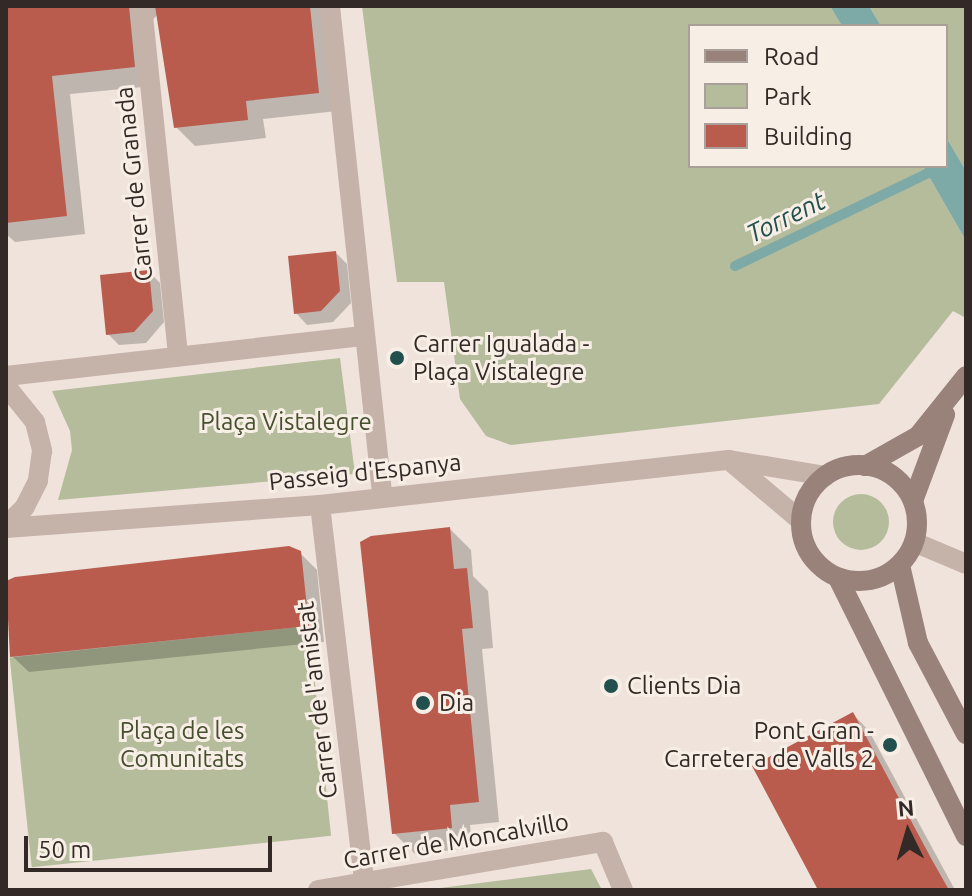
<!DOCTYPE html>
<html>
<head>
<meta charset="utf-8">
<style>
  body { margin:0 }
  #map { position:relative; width:972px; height:896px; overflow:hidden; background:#efe3db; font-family:Ubuntu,sans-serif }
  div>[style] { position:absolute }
  .green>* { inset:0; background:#b5bc9c; transform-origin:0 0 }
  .round { border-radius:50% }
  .water>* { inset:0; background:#7da9a6 }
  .shadow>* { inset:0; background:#0003 }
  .stream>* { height:10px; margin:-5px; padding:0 5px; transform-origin:5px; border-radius:5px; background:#7da9a6 }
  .building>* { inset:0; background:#b95c4e }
  .street>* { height:20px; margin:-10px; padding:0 10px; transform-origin:10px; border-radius:10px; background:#c5b2a8 }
  .secondary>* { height:20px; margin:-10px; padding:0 10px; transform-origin:10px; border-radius:10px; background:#99827a }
  .secondary>.ring { margin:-10px; padding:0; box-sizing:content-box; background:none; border:20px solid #99827a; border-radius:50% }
  .dots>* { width:22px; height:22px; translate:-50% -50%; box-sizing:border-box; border:4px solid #f7eee6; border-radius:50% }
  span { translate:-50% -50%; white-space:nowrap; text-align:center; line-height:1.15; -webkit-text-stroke:6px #f7eee6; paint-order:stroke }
  .street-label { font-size:24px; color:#332a27 }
  .poi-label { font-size:24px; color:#332a27 }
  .left { translate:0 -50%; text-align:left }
  .right { translate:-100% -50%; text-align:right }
  .park-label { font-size:24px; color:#464f2e }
  .water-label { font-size:26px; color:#21504e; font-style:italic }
  .frame { position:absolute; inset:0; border:8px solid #332a27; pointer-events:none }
  .legend { position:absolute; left:688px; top:24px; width:260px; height:144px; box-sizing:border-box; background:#f7eee6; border:2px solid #a9a09a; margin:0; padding:10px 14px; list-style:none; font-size:24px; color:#332a27 }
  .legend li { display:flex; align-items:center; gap:16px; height:40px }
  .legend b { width:40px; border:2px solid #a9a09a }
  .north { position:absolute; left:868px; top:792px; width:80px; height:80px; -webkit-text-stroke:6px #f7eee6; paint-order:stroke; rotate:355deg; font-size:22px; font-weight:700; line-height:32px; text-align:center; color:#332a27 }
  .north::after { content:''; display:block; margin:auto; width:28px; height:36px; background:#332a27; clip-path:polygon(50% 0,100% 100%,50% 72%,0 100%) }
  .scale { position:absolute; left:24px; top:836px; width:248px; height:36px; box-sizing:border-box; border:4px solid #332a27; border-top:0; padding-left:10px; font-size:24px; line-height:28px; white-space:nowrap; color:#332a27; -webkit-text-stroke:6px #f7eee6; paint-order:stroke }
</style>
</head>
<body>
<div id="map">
  <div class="green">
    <i style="clip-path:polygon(362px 6px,830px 6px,842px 26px,690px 26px,690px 166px,923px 166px,966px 241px,966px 318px,953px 311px,879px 404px,511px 445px,486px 436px,460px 399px,444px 282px,397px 282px)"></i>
    <i style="clip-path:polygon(869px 6px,966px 6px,966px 171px,946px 137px,946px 26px,881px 26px)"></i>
    <i style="clip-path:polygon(340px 358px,355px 474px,58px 500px,72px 450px,70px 431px,52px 391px)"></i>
    <i class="round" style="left:833px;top:494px;width:56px;height:56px"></i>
    <i style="left:309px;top:626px;width:211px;height:301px;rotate:84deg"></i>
    <i style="clip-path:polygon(591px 869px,602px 890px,424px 890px)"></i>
  </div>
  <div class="water">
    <i style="clip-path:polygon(830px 6px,869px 6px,881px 26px,842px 26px)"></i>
    <i style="clip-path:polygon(946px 137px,966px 171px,966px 241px,923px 166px,946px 166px)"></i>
  </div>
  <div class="shadow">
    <i style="clip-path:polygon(6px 6px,326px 6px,337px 111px,263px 119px,266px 138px,195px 146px,176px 127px,158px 14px,147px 26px,153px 86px,70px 94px,85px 234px,15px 242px,6px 234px)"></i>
    <i style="clip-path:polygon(336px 253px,347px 264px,351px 303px,333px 322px,307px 325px,296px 313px)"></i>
    <i style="clip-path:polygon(149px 272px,160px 283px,164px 322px,146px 343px,119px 345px,108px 334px)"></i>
    <i style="clip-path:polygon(450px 529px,471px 550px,473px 576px,488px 591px,493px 648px,482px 649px,499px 822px,470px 825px,472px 848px,415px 854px,394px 833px)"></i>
    <i style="clip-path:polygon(300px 553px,317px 570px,324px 642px,29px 672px,12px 656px,6px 592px,19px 578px)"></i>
    <i style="clip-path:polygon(853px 714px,869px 731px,955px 890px,820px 890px)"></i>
  </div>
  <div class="stream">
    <i style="left:735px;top:266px;width:226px;rotate:-25.7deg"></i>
  </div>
  <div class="building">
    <i style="clip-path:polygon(6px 6px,129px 6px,135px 67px,52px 76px,67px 216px,6px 223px)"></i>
    <i style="clip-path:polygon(155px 6px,310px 6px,319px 93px,246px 101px,248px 120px,174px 128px)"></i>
    <i style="clip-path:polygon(336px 251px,340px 291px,321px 311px,294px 314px,288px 256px)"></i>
    <i style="clip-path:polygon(149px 270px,153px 311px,134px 332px,106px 335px,100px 275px)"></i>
    <i style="clip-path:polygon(450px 527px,454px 569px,467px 568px,473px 628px,462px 629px,479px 802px,450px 805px,452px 828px,392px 834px,360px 542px,371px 536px)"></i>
    <i style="clip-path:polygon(289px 546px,301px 551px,309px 626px,10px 657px,6px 581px,15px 577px)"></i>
    <i style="clip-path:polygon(853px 712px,932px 860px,949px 890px,818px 890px,752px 766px)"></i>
  </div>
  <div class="street">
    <i style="left:142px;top:6px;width:352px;rotate:84.1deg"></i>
    <i style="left:330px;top:6px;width:493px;rotate:83.9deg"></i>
    <i style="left:6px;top:376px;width:361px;rotate:-6.4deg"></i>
    <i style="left:6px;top:386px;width:46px;rotate:51.1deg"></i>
    <i style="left:35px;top:422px;width:30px;rotate:76deg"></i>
    <i style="left:42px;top:451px;width:30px;rotate:98deg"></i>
    <i style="left:38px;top:481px;width:30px;rotate:117deg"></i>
    <i style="left:24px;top:508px;width:25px;rotate:135deg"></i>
    <i style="left:729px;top:460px;width:93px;rotate:40.2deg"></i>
    <i style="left:320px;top:505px;width:388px;rotate:83.3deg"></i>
    <i style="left:6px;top:528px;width:315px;rotate:-4.2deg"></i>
    <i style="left:320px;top:505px;width:411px;rotate:-6.3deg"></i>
    <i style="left:729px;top:460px;width:98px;rotate:9.4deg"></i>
    <i style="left:914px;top:542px;width:56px;rotate:22.9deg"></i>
    <i style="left:318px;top:890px;width:289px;rotate:-9.6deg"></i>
    <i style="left:603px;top:842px;width:52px;rotate:67.4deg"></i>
  </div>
  <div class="secondary">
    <i class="ring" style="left:801px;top:465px;width:96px;height:96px"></i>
    <i style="left:865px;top:466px;width:61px;rotate:-29.5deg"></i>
    <i style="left:918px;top:436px;width:77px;rotate:-51.3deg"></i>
    <i style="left:913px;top:501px;width:92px;rotate:-69.6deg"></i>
    <i style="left:900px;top:565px;width:80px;rotate:77deg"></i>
    <i style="left:918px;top:643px;width:103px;rotate:62.2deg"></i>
    <i style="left:838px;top:578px;width:288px;rotate:63.6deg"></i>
  </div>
  <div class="dots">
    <i style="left:397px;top:358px;background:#21504e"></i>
    <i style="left:611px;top:686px;background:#21504e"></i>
    <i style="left:423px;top:703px;background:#21504e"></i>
    <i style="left:890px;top:745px;background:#21504e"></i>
  </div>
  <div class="street-label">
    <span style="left:134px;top:184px;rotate:-96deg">Carrer de Granada</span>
    <span style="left:365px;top:472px;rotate:-6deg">Passeig d'Espanya</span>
    <span style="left:317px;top:700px;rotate:-97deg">Carrer de l'amistat</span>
    <span style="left:456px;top:841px;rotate:-10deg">Carrer de Moncalvillo</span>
  </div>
  <div class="poi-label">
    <span class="left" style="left:413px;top:358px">Carrer Igualada -<br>Plaça Vistalegre</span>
    <span class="left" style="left:627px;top:686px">Clients Dia</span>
    <span class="left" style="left:439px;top:703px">Dia</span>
    <span class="right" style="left:874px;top:745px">Pont Gran -<br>Carretera de Valls 2</span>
  </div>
  <div class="park-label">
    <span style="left:286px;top:422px">Plaça Vistalegre</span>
    <span style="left:182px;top:745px">Plaça de les<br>Comunitats</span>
  </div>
  <div class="water-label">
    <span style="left:786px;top:217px;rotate:-26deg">Torrent</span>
  </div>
  <div class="frame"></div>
  <ul class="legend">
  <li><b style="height:10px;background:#99827a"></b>Road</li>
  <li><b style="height:22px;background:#b5bc9c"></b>Park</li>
  <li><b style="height:22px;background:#b95c4e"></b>Building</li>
  </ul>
  <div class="north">N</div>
  <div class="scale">50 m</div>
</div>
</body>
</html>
